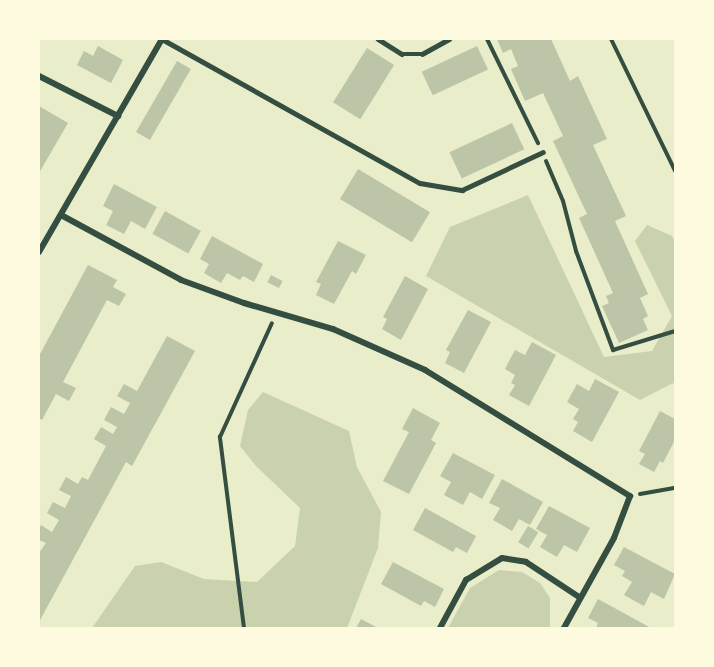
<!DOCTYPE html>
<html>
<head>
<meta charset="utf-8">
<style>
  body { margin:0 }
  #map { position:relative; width:714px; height:667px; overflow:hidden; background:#e9edc9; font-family:Ubuntu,sans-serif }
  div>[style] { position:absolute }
  .green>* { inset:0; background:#cad2ad }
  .building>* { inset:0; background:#bcc5a7; transform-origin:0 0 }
  .path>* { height:4px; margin:-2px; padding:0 2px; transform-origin:2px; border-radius:2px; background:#344e41 }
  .service>* { height:4.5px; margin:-2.25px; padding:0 2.25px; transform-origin:2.25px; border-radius:2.25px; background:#344e41 }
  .minor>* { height:6px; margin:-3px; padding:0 3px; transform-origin:3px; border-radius:3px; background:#344e41 }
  span { translate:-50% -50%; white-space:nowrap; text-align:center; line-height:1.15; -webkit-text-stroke:4.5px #fefae0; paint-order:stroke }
  .frame { position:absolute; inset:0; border:40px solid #fefae0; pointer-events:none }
</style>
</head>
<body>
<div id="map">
  <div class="green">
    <i style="clip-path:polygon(528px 195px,604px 357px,652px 351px,672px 316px,635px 241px,647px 225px,672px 236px,675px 241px,675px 388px,673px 383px,640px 400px,426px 276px,450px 227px)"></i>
    <i style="clip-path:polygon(263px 392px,349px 431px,357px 467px,381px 512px,378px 548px,347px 628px,92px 628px,135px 566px,161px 562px,204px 579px,257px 582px,295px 546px,300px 508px,256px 466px,240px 446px,248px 410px)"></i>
    <i style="clip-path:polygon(499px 570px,522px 572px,540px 583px,550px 598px,550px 628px,448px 628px,470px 588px)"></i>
  </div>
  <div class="building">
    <i style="clip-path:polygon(497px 39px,551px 39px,570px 81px,578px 76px,607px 139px,593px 145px,626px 216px,615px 221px,648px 294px,640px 298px,648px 316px,643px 319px,648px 330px,619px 343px,602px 306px,609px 303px,606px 296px,613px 293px,579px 218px,587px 214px,553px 141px,563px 136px,543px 93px,525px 101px,511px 69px,518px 66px,511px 49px,503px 53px)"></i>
    <i style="clip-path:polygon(98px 46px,123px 60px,111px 83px,77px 65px,84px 51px,93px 56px)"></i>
    <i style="left:477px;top:46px;width:26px;height:61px;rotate:65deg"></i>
    <i style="left:367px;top:48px;width:32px;height:64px;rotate:32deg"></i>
    <i style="left:177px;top:61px;width:16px;height:82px;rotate:30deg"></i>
    <i style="clip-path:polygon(39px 106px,68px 123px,39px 173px)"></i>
    <i style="left:512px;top:123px;width:29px;height:69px;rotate:65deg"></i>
    <i style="left:358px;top:169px;width:84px;height:35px;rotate:31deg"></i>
    <i style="clip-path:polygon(114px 184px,157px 207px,145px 229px,131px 221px,124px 234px,106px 225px,113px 211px,103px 206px)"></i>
    <i style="left:165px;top:211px;width:41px;height:26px;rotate:29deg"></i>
    <i style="clip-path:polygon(212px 236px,263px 264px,254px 282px,243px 276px,240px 280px,227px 273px,221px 283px,204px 273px,209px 264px,200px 259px)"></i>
    <i style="clip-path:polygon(338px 241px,366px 255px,356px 274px,352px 271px,334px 304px,316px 295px,321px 284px,316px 282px)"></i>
    <i style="clip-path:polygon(88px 265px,117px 280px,113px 287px,126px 294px,119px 306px,107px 300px,63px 382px,76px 388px,69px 401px,56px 394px,42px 420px,39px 418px,39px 356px)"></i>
    <i style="left:271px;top:275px;width:13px;height:8px;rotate:27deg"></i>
    <i style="clip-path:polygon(405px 276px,428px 289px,401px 340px,382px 329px,387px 319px,383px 317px)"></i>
    <i style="clip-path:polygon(468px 310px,491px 322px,464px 373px,445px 363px,450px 352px,446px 350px)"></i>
    <i style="clip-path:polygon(167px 336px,195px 351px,132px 466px,126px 462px,39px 622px,39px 553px,46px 543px,39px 540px,39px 529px,41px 525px,52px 532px,59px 520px,47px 513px,53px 502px,65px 508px,71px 496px,59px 490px,66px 477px,78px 484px,82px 477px,88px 480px,106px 446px,94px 439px,101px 427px,113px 434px,117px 427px,104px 420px,111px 407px,124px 414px,130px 403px,117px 396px,124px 384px,137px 391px)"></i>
    <i style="clip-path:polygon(532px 342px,556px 355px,529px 406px,509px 395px,515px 385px,511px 383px,515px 375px,505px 369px,515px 350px,525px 355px)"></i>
    <i style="clip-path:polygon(595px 379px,619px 392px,592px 442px,573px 431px,578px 422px,573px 419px,579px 409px,567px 402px,577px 384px,589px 391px)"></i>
    <i style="clip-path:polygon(413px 408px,440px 423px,431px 440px,436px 443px,409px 494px,383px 481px,409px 432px,402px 429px)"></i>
    <i style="clip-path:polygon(660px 411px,675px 419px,675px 440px,663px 463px,660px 461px,654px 472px,639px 464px,645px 454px,639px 451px)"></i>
    <i style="clip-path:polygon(453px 453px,495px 475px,482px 499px,470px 492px,463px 505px,444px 495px,451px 482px,440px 476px)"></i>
    <i style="clip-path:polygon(502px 479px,543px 502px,530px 525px,519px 519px,512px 531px,493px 520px,500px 508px,489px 503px)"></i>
    <i style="clip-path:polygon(549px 506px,590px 528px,577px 552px,564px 545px,557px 557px,540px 547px,547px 535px,536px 529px)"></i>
    <i style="clip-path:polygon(425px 508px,476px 536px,467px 553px,456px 547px,453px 552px,413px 530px)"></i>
    <i style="left:528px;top:526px;width:12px;height:19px;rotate:31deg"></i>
    <i style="clip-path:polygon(624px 547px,675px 574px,664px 599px,651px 592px,644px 606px,624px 595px,632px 582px,622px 576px,625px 571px,614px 565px)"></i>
    <i style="clip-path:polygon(393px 562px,444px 589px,435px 607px,424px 601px,421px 606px,381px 584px)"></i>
    <i style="clip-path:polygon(598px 599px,651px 628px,596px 628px,598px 623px,588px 618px)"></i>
    <i style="clip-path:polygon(361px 619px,378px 628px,356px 628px)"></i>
  </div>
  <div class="path">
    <i style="left:487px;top:39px;width:116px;rotate:63.9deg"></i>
    <i style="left:611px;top:39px;width:147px;rotate:64.1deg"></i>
    <i style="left:546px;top:161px;width:43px;rotate:67deg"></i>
    <i style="left:563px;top:201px;width:52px;rotate:75.4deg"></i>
    <i style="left:576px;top:251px;width:106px;rotate:69.5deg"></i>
    <i style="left:613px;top:350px;width:65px;rotate:-17deg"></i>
    <i style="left:640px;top:494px;width:36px;rotate:-10deg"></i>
    <i style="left:244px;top:628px;width:193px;rotate:-97.2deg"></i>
    <i style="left:220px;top:437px;width:125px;rotate:-65.5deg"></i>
  </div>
  <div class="service">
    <i style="left:162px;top:39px;width:295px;rotate:29.2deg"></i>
    <i style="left:420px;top:183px;width:43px;rotate:9.5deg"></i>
    <i style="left:462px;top:190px;width:89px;rotate:-25.1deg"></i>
    <i style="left:378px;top:39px;width:28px;rotate:32deg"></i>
    <i style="left:402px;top:54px;width:20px"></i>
    <i style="left:422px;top:54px;width:31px;rotate:-29deg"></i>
  </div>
  <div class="minor">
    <i style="left:39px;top:76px;width:89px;rotate:26.9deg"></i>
    <i style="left:61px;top:215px;width:136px;rotate:28.4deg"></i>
    <i style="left:181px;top:280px;width:67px;rotate:20.1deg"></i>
    <i style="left:244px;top:303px;width:93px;rotate:16.3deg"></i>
    <i style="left:333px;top:329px;width:101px;rotate:24deg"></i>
    <i style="left:425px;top:370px;width:241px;rotate:31.6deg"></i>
    <i style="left:630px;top:496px;width:45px;rotate:110.9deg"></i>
    <i style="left:614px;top:538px;width:103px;rotate:119.1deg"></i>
    <i style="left:39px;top:252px;width:246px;rotate:-60deg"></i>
    <i style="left:440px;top:628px;width:55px;rotate:-61.6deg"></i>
    <i style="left:466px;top:580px;width:42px;rotate:-31.4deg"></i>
    <i style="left:502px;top:558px;width:24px;rotate:9deg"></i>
    <i style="left:526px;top:562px;width:64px;rotate:33.4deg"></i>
  </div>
  <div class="frame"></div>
</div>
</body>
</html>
